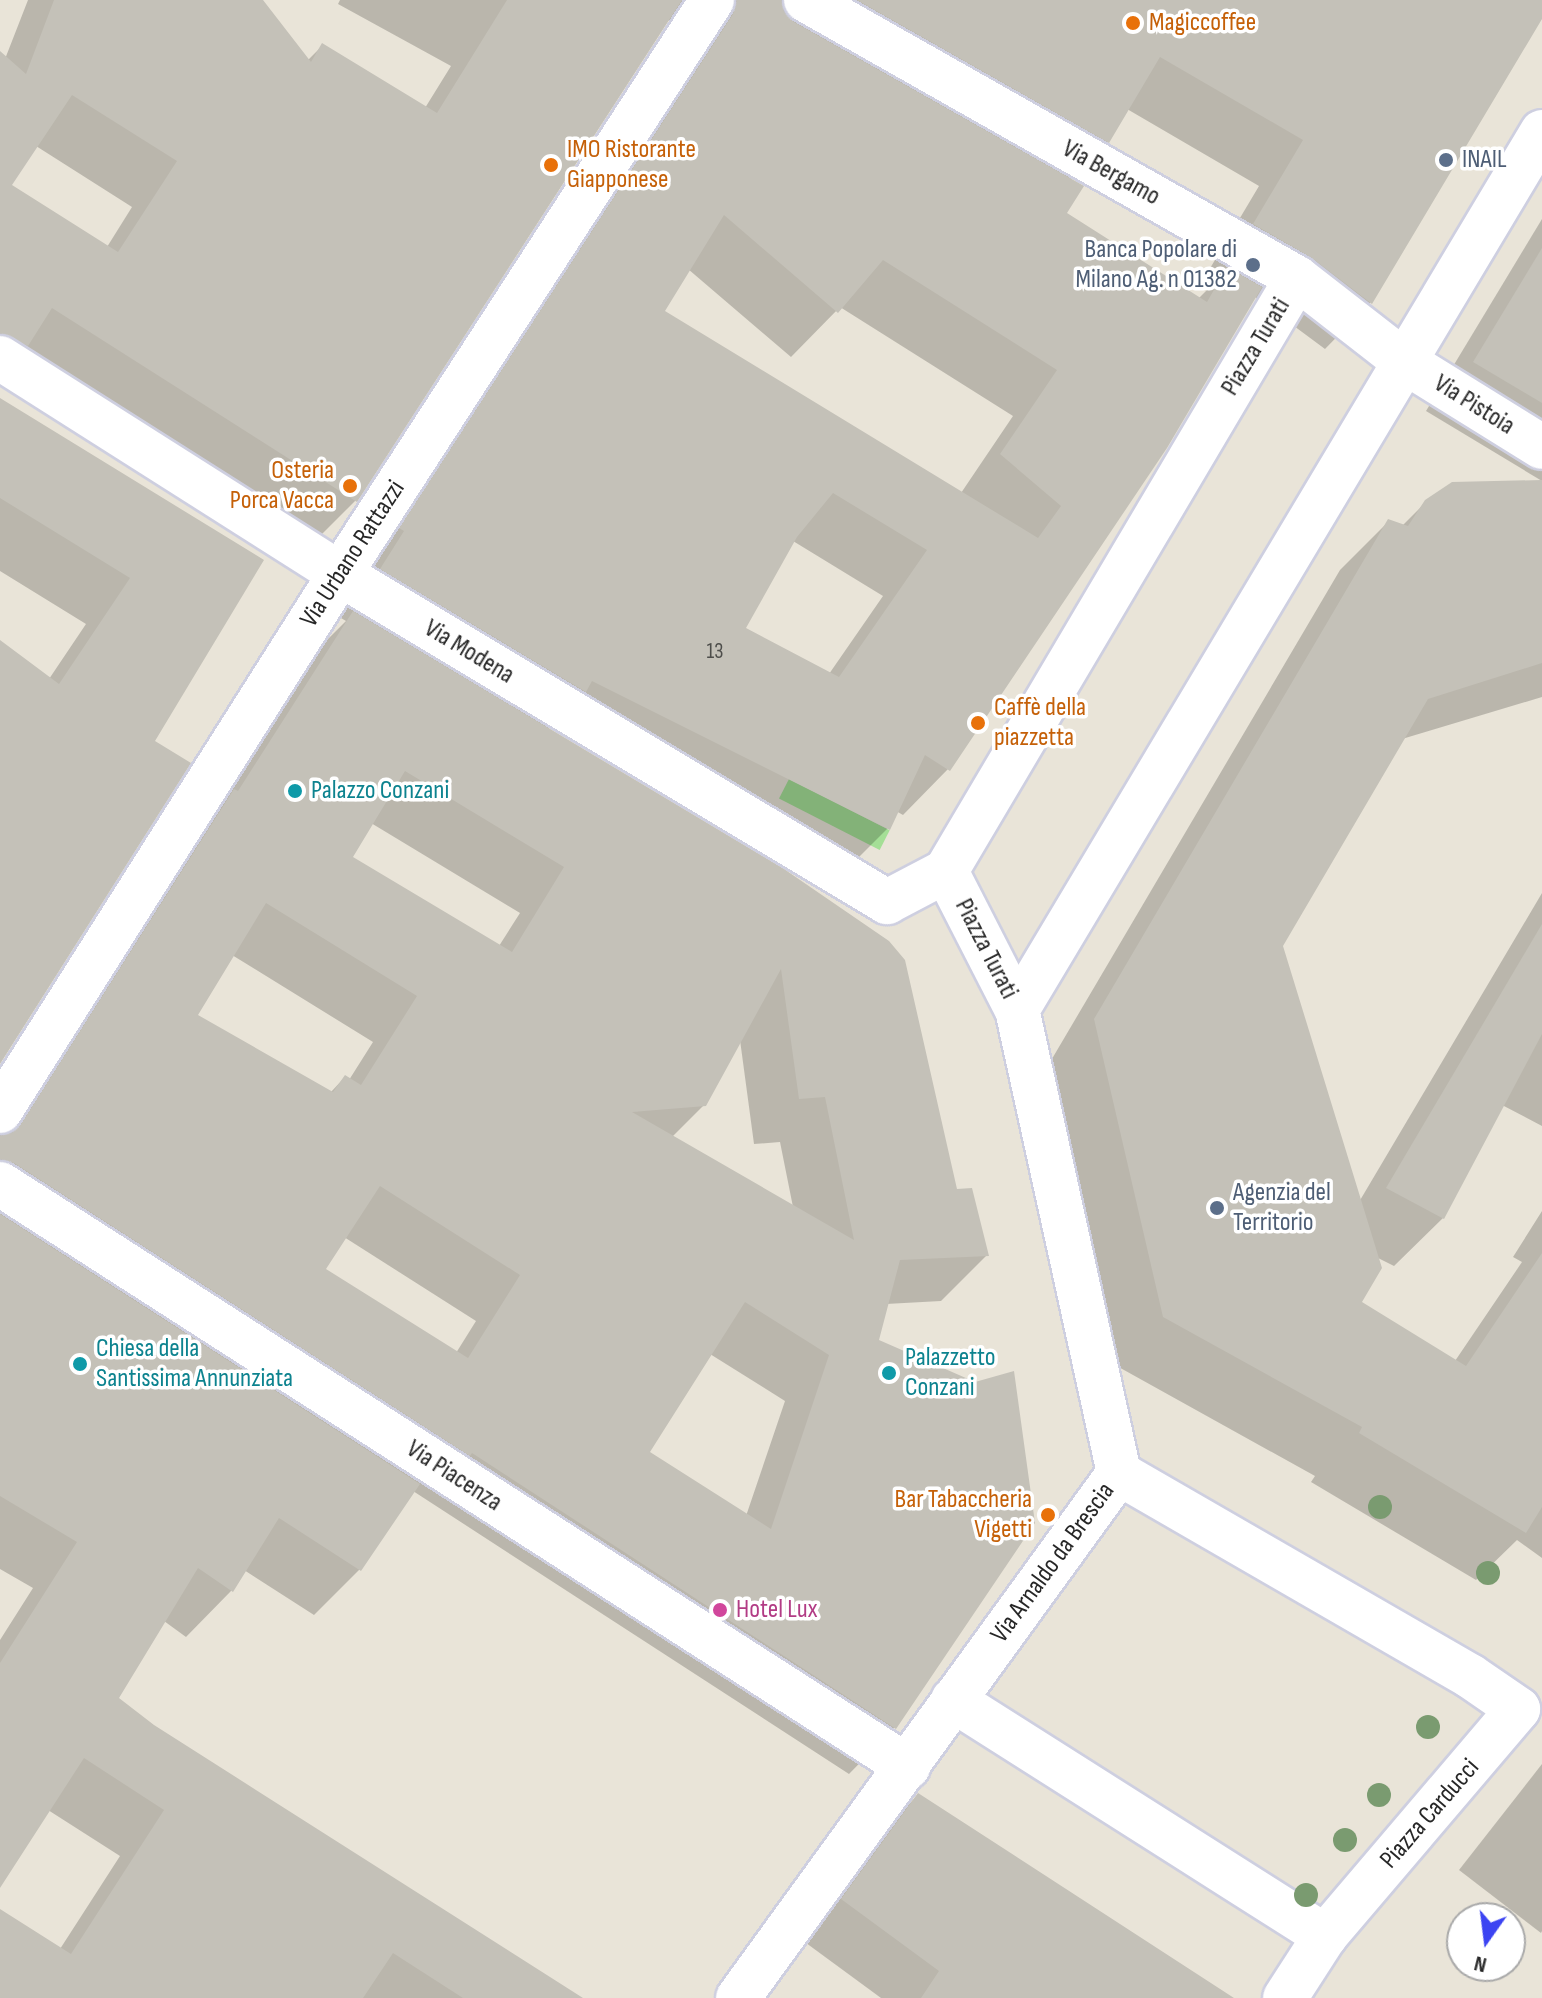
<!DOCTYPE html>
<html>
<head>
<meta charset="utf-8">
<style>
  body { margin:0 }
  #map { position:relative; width:1542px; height:1998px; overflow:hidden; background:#e9e4d8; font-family:"Sofia Sans Condensed",sans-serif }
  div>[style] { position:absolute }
  .green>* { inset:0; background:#a4df96; transform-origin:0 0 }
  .shadow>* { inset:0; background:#0003 }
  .building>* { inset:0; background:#c4c1b8 }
  .roads { filter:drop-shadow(2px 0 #cecfe0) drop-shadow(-2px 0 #cecfe0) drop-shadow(0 2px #cecfe0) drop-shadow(0 -2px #cecfe0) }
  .minor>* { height:44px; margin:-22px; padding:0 22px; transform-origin:22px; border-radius:22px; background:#fff }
  .trees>* { width:24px; height:24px; margin:-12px; border-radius:50%; background:#7a9b70 }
  .dots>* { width:22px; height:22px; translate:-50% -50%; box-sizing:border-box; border:4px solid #fff; border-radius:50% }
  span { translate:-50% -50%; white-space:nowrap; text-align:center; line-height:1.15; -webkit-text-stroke:7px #fff; paint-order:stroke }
  .number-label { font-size:22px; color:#4e4e4b }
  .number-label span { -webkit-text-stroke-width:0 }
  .food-label { font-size:26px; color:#c56008 }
  .left { translate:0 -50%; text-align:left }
  .right { translate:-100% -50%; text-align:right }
  .service-label { font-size:26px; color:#4e5e75 }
  .street-label { font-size:26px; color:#272727 }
  .culture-label { font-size:26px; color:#0d838f }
  .hotel-label { font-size:26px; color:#b23c85 }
  .north { position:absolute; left:1446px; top:1902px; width:80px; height:80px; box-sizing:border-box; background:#fff; border:2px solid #a9a9a9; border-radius:50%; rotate:194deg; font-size:22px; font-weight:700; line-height:32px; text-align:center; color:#272727 }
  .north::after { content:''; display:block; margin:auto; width:28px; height:36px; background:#3c44f2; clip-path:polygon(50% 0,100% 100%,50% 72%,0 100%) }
</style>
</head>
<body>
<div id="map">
  <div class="green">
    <i style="left:789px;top:779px;width:113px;height:22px;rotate:27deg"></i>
  </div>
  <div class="shadow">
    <i style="clip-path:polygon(evenodd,28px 0,260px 0,308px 60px,322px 46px,425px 108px,451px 66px,338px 4px,340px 0,1542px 0,1542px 16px,1370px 303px,1325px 349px,1255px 297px,948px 769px,903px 815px,896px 811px,888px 828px,842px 874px,550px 727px,548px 730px,783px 871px,956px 1192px,986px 1256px,941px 1301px,886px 1304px,876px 1341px,1032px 1525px,894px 1728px,849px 1774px,413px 1491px,360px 1569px,314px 1615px,244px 1570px,231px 1591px,186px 1637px,164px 1621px,116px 1699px,153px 1726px,579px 1998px,0 1998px,0 1911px,60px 1949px,120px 1856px,48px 1810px,0 1884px,0 1640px,33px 1588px,0 1569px,0 1166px,4px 1164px,0 1161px,0 1134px,188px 837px,308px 659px,346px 621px,336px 615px,679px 24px,667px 20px,356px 500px,310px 546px,0 372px,0 54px,5px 59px,28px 0,1127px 109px,1259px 186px,1209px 270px,1220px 277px,1198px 299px,1065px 214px,1069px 180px,1108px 142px,1127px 109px,28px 0,36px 146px,132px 207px,107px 247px,9px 186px,36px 146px,28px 0,688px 269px,791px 357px,840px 307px,1013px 416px,961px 493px,662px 311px,688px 269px,28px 0,793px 541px,883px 596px,829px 674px,743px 629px,793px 541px,28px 0,371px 823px,520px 913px,499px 946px,350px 858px,371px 823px,28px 0,232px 955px,373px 1042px,349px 1080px,345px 1077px,330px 1093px,195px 1016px,232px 955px,28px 0,740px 1040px,754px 1144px,780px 1142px,793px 1207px,672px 1137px,704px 1105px,740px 1040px,28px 0,344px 1237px,476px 1321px,456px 1353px,324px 1269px,344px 1237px,28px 0,710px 1354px,785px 1401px,746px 1516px,648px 1452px,710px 1354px)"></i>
    <i style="clip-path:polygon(1542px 219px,1542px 481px,1426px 411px)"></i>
    <i style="clip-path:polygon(0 400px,261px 560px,152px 742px,0 1061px,0 643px,49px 679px,86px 624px,0 571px)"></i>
    <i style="clip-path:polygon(1542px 482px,1542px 697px,1402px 739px,1281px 946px,1359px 1202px,1542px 893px,1542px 1126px,1502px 1105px,1443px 1218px,1394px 1266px,1376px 1257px,1360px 1303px,1455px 1361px,1522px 1262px,1513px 1257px,1542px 1211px,1542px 1558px,1517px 1540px,1476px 1580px,1311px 1482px,1315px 1476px,1115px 1365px,1046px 1069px,1340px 570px,1389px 521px,1402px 526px,1427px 501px)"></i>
    <i style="clip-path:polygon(1542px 1764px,1542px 1931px,1541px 1933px,1459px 1870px)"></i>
    <i style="clip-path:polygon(918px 1795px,1200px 1998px,881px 1998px,802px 1940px,878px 1836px)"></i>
  </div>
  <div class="building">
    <i style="clip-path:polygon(evenodd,54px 0,263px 0,311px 62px,322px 43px,437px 113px,507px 0,682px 0,357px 502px,52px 308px,28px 346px,0 333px,0 51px,26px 74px,54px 0,72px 95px,177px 161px,118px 252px,12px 185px,72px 95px)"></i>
    <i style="clip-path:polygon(evenodd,737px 0,781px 0,784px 12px,794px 22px,1084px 186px,1067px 213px,1207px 302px,1227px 267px,1262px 287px,1167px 448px,950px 771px,925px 755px,890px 830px,592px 681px,586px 692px,380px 569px,404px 531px,399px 528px,733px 14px,737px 0,724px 215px,838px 313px,883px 260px,1057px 370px,1000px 454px,1061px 506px,1038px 538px,665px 311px,724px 215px,737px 0,833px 493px,927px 550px,839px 677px,746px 628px,797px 537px,833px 493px)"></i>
    <i style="clip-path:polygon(857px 0,1542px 0,1542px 19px,1372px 304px,1312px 258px,1253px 224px,1303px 140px,1160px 57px,1109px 143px)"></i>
    <i style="clip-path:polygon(1542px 248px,1542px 403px,1473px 362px)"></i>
    <i style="clip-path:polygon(0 398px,264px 560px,155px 741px,191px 763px,0 1064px,0 640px,59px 684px,130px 578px,0 498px)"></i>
    <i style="clip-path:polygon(1542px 480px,1542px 663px,1428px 699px,1283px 946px,1382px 1268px,1362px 1302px,1466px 1366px,1542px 1253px,1542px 1507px,1526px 1533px,1359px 1433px,1362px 1427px,1163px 1317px,1094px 1019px,1388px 519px,1408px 526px,1425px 500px,1452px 482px)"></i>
    <i style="clip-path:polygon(evenodd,353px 611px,784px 869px,889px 941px,905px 960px,957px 1189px,972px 1188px,989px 1256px,900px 1260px,879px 1340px,975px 1382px,1014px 1371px,1035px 1523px,896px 1729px,472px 1453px,470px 1456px,14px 1163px,0 1159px,0 1136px,12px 1133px,21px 1124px,234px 789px,238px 791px,353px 611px,405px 771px,564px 867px,512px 952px,353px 857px,405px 771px,353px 611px,266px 903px,417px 996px,361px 1085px,345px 1075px,333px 1092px,198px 1015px,266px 903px,353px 611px,781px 969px,799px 1099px,825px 1097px,854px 1240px,632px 1112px,706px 1106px,781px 969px,353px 611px,380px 1186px,520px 1275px,468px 1358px,326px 1269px,380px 1186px,353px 611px,745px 1302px,829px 1355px,771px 1529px,650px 1452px,745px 1302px)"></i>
    <i style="clip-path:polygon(1542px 924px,1542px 1034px,1444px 1219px,1386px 1188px)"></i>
    <i style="clip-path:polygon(0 1214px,420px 1484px,361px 1571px,279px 1518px,233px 1592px,198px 1568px,119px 1698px,154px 1725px,583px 1998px,463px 1998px,393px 1953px,363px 1998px,0 1998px,0 1909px,71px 1954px,164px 1810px,84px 1758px,0 1888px,0 1663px,77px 1542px,0 1496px)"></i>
    <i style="clip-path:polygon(918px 1793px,1234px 1998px,921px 1998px,939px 1971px,841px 1899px)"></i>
  </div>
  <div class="roads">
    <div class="minor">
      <i style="left:806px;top:0;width:564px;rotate:29.52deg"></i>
      <i style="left:1297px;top:278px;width:137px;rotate:37.9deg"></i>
      <i style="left:1405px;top:362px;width:161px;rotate:31.8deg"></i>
      <i style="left:0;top:358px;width:403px;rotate:32.4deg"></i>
      <i style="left:340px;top:574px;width:638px;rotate:30.95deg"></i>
      <i style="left:887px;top:902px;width:67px;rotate:-27.7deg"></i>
      <i style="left:946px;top:871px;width:689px;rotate:-59.38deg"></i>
      <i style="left:1017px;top:1010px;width:1023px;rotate:-59.12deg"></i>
      <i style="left:0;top:1111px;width:636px;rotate:-57.66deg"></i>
      <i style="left:340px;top:574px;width:684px;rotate:-57.05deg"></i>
      <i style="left:0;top:1184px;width:1079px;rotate:32.7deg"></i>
      <i style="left:953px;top:1700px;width:441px;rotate:32.4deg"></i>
      <i style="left:1325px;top:1936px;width:298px;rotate:-49.6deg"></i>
      <i style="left:1518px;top:1709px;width:58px;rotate:-145.5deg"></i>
      <i style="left:1470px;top:1676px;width:405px;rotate:-150deg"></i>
      <i style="left:738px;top:1998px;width:649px;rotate:-54.03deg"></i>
      <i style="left:1119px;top:1473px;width:474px;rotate:-102.4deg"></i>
      <i style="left:1017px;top:1010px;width:156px;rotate:-117.1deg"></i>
      <i style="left:1285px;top:1998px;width:74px;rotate:-57.2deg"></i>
    </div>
  </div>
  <div class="trees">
    <i style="left:1380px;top:1507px"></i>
    <i style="left:1488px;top:1573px"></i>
    <i style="left:1428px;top:1727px"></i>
    <i style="left:1379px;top:1795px"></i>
    <i style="left:1345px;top:1840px"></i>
    <i style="left:1306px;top:1895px"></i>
  </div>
  <div class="dots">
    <i style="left:1133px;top:23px;background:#e8710a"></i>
    <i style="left:1446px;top:160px;background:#5c6f8a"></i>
    <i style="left:551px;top:165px;background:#e8710a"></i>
    <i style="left:1253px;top:265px;background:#5c6f8a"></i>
    <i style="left:350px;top:486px;background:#e8710a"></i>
    <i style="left:978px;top:723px;background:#e8710a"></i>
    <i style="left:295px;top:791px;background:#0f9aa8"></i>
    <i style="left:1217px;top:1208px;background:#5c6f8a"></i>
    <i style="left:80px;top:1364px;background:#0f9aa8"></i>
    <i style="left:889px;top:1373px;background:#0f9aa8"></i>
    <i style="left:1048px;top:1515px;background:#e8710a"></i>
    <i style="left:720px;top:1610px;background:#d1479c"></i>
  </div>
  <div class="number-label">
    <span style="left:715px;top:652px">13</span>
  </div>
  <div class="food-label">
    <span class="left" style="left:1149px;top:23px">Magiccoffee</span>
    <span class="left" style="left:567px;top:165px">IMO Ristorante<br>Giapponese</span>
    <span class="right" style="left:334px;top:486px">Osteria<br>Porca Vacca</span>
    <span class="left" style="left:994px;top:723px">Caffè della<br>piazzetta</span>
    <span class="right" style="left:1032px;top:1515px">Bar Tabaccheria<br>Vigetti</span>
  </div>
  <div class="service-label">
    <span class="left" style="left:1462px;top:160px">INAIL</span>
    <span class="right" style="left:1237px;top:265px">Banca Popolare di<br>Milano Ag. n 01382</span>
    <span class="left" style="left:1233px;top:1208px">Agenzia del<br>Territorio</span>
  </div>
  <div class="street-label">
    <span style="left:1111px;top:173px;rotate:29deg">Via Bergamo</span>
    <span style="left:1256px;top:347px;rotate:-59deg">Piazza Turati</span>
    <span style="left:1474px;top:405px;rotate:32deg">Via Pistoia</span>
    <span style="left:353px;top:554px;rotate:-57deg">Via Urbano Rattazzi</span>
    <span style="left:469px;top:652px;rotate:31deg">Via Modena</span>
    <span style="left:986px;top:949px;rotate:63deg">Piazza Turati</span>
    <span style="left:454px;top:1476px;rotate:33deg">Via Piacenza</span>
    <span style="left:1053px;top:1563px;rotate:-54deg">Via Arnaldo da Brescia</span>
    <span style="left:1430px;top:1814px;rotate:-49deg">Piazza Carducci</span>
  </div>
  <div class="culture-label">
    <span class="left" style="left:311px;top:791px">Palazzo Conzani</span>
    <span class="left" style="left:96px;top:1364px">Chiesa della<br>Santissima Annunziata</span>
    <span class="left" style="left:905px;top:1373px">Palazzetto<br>Conzani</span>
  </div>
  <div class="hotel-label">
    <span class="left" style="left:736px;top:1610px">Hotel Lux</span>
  </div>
  <div class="north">N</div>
</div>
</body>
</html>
